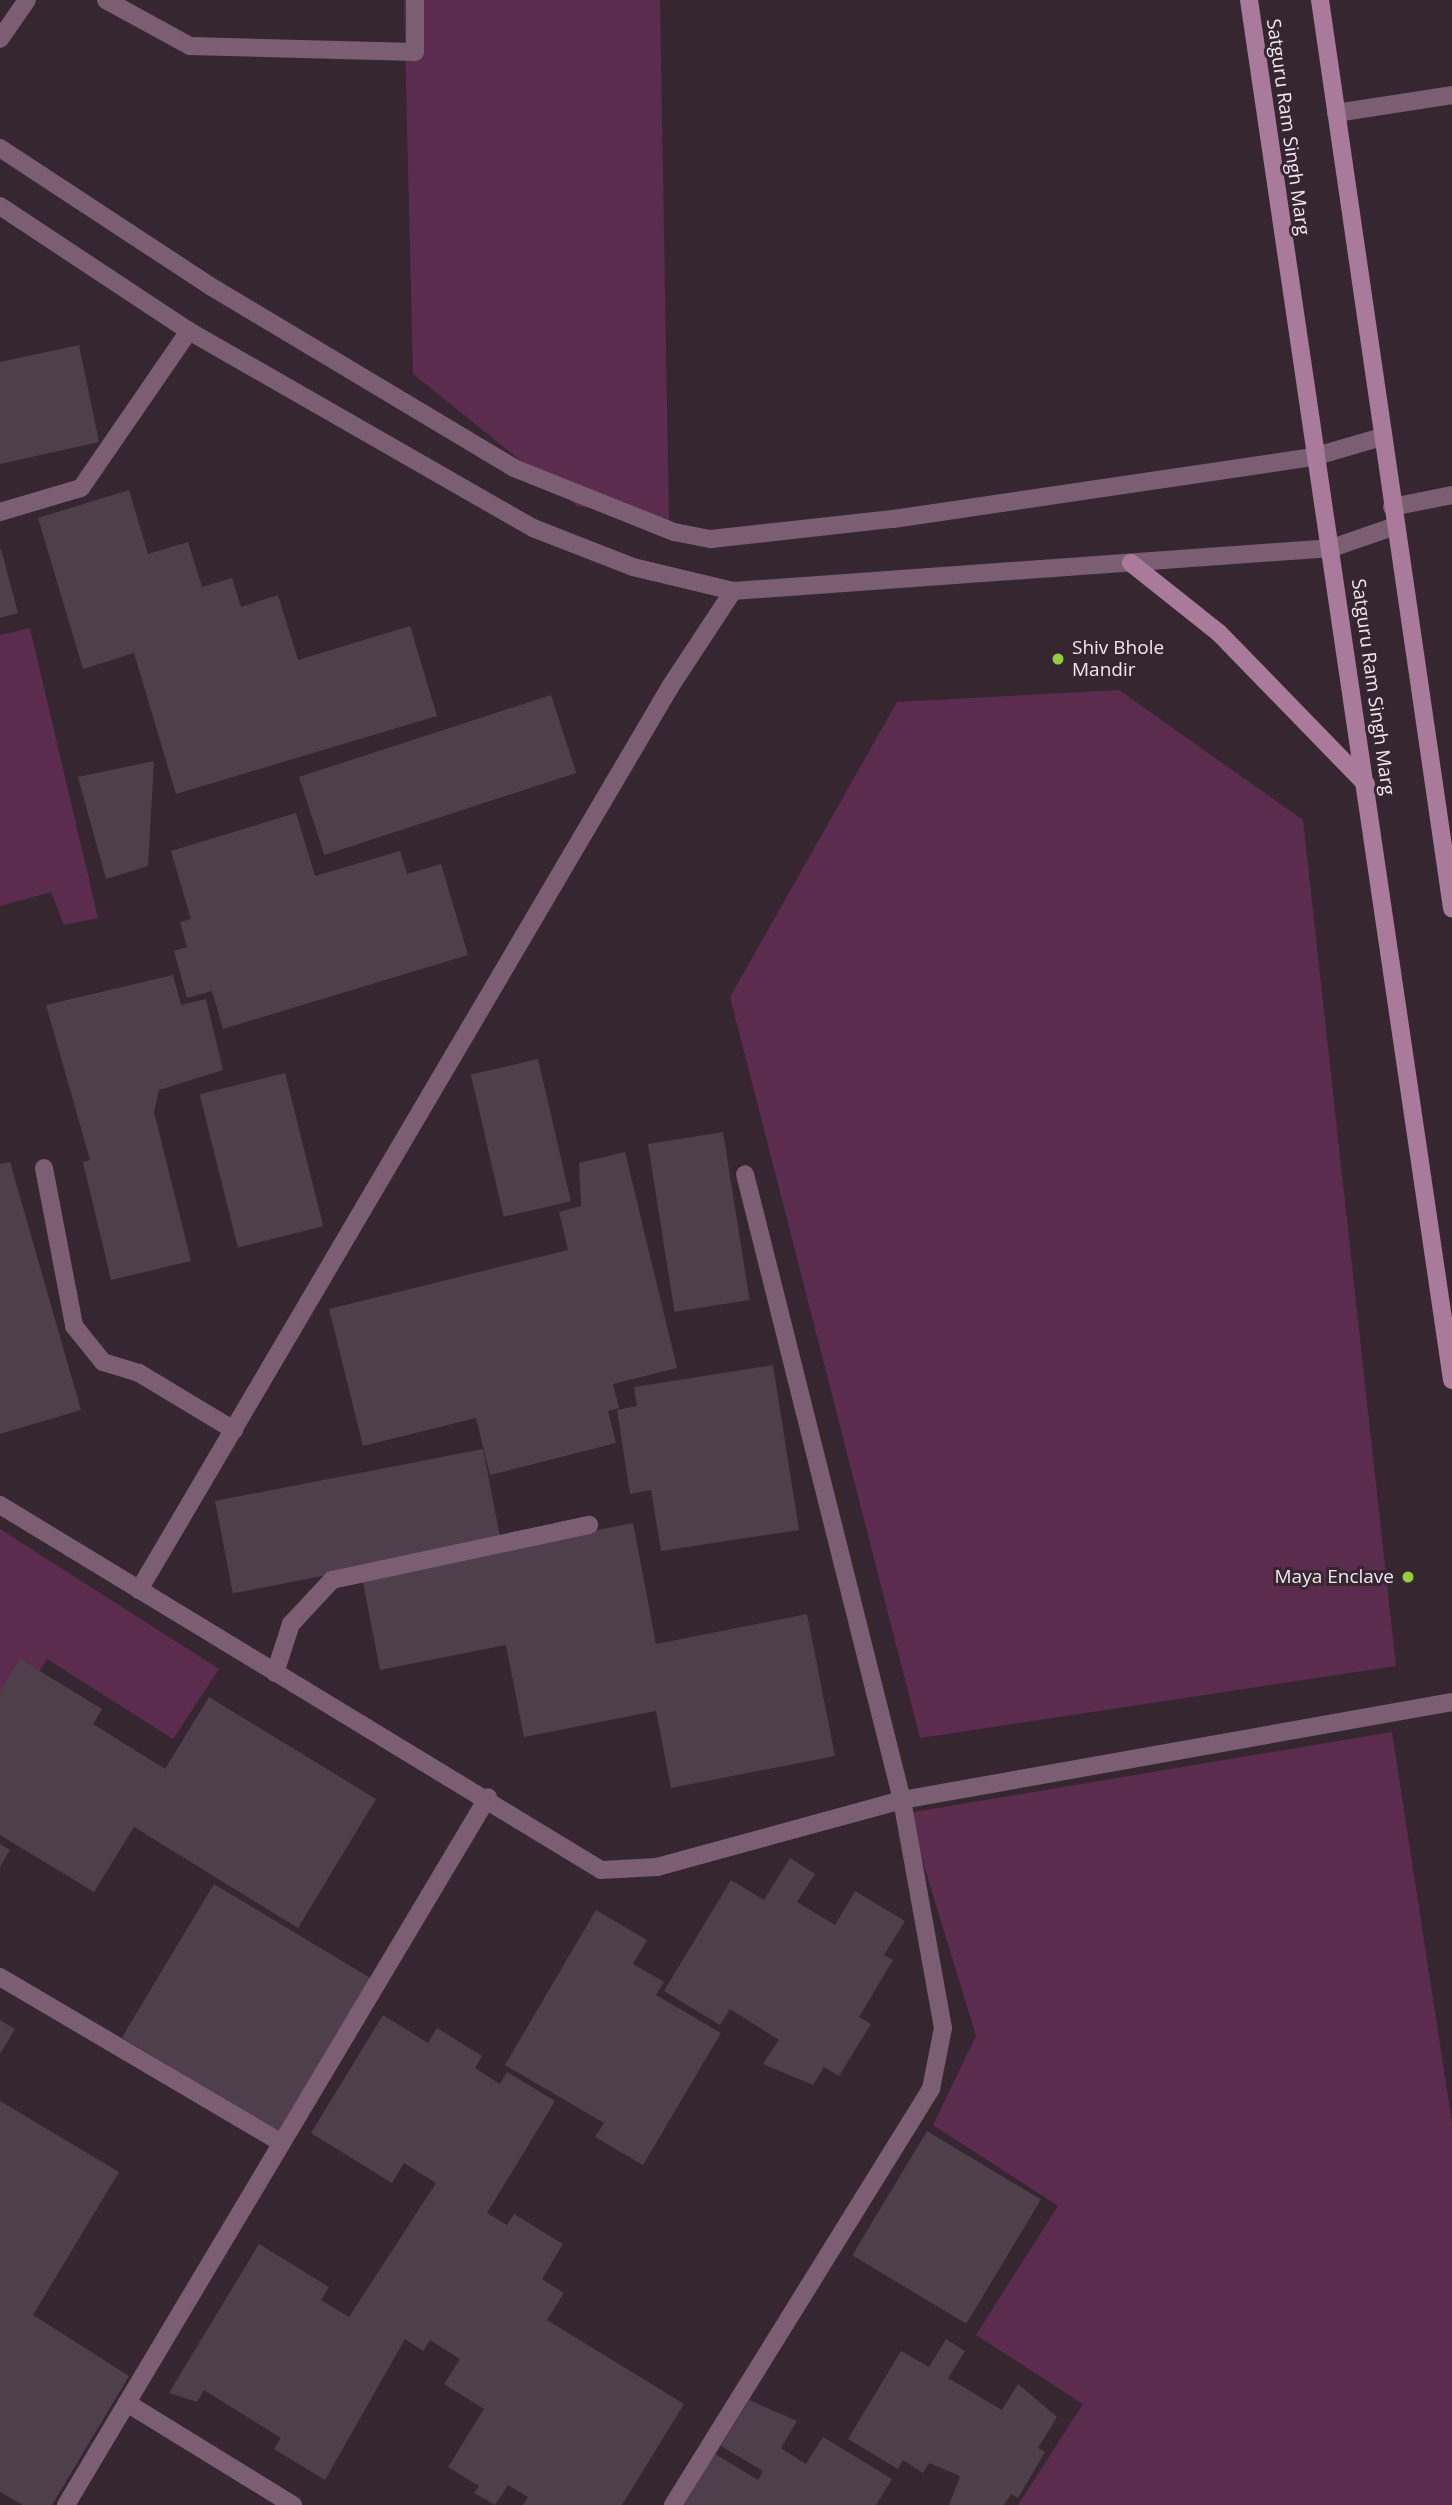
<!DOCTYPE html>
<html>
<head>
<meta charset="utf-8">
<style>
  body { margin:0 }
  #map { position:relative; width:1452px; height:2505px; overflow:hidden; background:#352630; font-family:"Open Sans",sans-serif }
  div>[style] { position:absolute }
  .green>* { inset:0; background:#5c2c4f }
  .building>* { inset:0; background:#4f3f4a; transform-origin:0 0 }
  .service>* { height:18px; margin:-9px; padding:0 9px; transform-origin:9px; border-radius:9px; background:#7c5e72 }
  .minor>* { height:18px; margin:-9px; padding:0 9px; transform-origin:9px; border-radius:9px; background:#7c5e72 }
  .tertiary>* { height:18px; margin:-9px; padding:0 9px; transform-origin:9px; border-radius:9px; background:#7c5e72 }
  .secondary>* { height:18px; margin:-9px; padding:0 9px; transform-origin:9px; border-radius:9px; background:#a97a9a }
  .dots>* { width:19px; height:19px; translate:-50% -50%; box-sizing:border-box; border:4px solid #352630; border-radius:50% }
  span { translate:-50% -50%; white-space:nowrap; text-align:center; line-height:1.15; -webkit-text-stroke:6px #352630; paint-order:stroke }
  .street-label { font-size:19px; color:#f1e7ee }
  .poi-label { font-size:19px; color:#f1e7ee }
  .left { translate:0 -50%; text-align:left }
  .right { translate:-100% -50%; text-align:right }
</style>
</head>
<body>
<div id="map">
  <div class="green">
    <i style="clip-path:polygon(404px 0,660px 0,669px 522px,577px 506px,413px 374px)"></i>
    <i style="clip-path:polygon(30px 628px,98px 918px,64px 925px,51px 892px,0 906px,0 635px)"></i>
    <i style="clip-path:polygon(1119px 690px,1303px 820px,1396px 1666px,920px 1738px,730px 997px,897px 702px)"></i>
    <i style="clip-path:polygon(0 1529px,219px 1669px,173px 1739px,47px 1659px,0 1733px)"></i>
    <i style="clip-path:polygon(1392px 1732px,1452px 2123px,1452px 2505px,1018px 2505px,1083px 2404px,976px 2335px,1058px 2206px,933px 2125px,976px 2036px,908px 1813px)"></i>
  </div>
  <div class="building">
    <i style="clip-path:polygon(79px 345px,99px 442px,0 464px,0 362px)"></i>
    <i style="clip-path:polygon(129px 490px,148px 554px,188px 542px,202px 587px,232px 578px,241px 607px,278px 595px,298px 660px,410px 626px,437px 716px,176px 794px,134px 653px,83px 669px,38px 518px)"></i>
    <i style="clip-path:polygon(1px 549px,18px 613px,0 618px,0 550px)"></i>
    <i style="left:551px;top:695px;width:82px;height:265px;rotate:72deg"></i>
    <i style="clip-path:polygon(154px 761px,148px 866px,106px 879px,78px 777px)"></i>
    <i style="clip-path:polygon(296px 813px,315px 876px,400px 851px,407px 874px,441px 864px,468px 955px,223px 1029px,212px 991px,187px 998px,174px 951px,187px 947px,180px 922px,191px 919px,171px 851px)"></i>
    <i style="clip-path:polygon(173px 975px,181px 1005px,206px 999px,223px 1070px,159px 1090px,154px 1112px,191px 1261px,111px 1280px,83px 1162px,90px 1160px,46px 1005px)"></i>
    <i style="left:538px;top:1059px;width:146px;height:69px;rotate:77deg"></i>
    <i style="left:285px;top:1073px;width:158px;height:88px;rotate:76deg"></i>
    <i style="left:723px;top:1132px;width:170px;height:76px;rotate:81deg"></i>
    <i style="clip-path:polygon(625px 1152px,677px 1368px,613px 1384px,619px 1408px,608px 1411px,616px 1443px,490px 1475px,476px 1418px,363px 1446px,329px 1309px,568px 1250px,559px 1212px,581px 1206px,579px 1163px)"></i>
    <i style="clip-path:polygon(10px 1162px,81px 1410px,0 1434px,0 1164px)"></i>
    <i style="clip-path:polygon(773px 1365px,799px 1530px,661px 1551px,651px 1490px,630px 1494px,617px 1410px,637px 1406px,634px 1387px)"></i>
    <i style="left:483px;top:1449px;width:94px;height:273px;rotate:79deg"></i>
    <i style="clip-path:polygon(633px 1523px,656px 1644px,807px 1614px,835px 1756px,671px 1788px,656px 1711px,524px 1737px,506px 1645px,380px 1670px,362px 1577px)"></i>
    <i style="clip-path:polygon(20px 1659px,102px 1709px,93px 1724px,165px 1769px,209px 1697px,376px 1799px,298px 1928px,134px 1827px,94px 1892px,0 1835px,0 1691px)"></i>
    <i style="clip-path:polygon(0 1844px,10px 1850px,0 1867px)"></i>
    <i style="clip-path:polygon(790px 1858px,815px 1874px,797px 1902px,835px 1925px,855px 1891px,905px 1921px,884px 1955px,893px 1960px,859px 2017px,871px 2024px,839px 2076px,824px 2067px,813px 2085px,763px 2064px,779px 2040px,730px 2009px,720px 2025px,664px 1991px,731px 1880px,764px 1900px)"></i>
    <i style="left:214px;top:1884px;width:183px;height:179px;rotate:31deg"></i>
    <i style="clip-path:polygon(596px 1910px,647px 1940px,633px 1964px,664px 1982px,656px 1995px,721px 2033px,643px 2165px,595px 2137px,604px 2123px,505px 2065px)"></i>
    <i style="clip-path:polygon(383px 2015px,428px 2043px,437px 2028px,482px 2056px,475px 2068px,500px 2084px,507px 2072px,555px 2101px,487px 2213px,507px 2225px,514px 2214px,563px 2244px,542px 2279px,564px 2293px,547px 2320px,684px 2404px,622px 2505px,523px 2505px,528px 2497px,508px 2485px,495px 2505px,474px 2493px,479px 2486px,448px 2467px,484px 2409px,444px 2384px,460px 2359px,430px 2340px,423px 2351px,405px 2339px,325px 2480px,274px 2449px,281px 2438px,204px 2390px,197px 2402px,169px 2393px,259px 2244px,329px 2287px,321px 2300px,349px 2317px,436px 2183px,404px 2163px,392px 2183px,311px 2133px)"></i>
    <i style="clip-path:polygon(0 2020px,15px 2029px,0 2054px)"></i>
    <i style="clip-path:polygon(0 2101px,119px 2172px,33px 2315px,129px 2376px,52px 2505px,23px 2505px,0 2492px)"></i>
    <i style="left:927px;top:2131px;width:133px;height:145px;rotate:31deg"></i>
    <i style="clip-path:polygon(946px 2339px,965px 2351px,948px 2378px,1002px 2410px,1018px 2384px,1057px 2417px,1038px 2448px,1045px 2452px,1018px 2498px,1011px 2494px,1004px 2505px,949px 2505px,960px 2476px,929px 2463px,923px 2473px,903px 2460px,898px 2469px,848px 2439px,901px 2351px,929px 2367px)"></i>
    <i style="clip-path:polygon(749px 2400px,797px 2421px,781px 2448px,806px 2464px,823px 2437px,892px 2479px,876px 2505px,684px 2505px,715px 2454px,758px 2480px,763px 2471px,721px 2446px)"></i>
  </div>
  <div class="service">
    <i style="left:1336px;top:113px;width:117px;rotate:-8.8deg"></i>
    <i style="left:0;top:512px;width:84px;rotate:-16.5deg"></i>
    <i style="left:81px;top:488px;width:191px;rotate:-55.5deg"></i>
    <i style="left:44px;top:1168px;width:161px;rotate:79.2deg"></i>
    <i style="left:74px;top:1326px;width:46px;rotate:51.1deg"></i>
    <i style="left:103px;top:1362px;width:38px;rotate:17deg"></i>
    <i style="left:139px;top:1373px;width:111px;rotate:31deg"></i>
    <i style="left:139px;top:1590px;width:1048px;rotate:-59.54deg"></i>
    <i style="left:670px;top:687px;width:115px;rotate:-56.7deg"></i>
  </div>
  <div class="minor">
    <i style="left:106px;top:0;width:96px;rotate:28.7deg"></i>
    <i style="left:190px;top:46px;width:225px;rotate:1.5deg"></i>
    <i style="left:415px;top:52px;width:52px;rotate:-90deg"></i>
    <i style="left:0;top:39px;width:47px;rotate:-55.3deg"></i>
    <i style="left:1392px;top:507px;width:61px;rotate:-11.3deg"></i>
    <i style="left:0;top:1505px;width:703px;rotate:31.27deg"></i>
    <i style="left:601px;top:1870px;width:56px;rotate:-3.1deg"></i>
    <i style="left:657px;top:1867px;width:254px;rotate:-15.3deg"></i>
    <i style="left:902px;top:1800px;width:559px;rotate:-10.1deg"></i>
    <i style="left:275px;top:1673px;width:52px;rotate:-71.9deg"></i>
    <i style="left:291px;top:1624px;width:60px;rotate:-47deg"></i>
    <i style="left:332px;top:1580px;width:263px;rotate:-12.1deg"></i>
    <i style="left:0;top:1977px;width:327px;rotate:30.5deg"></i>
    <i style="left:127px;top:2403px;width:195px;rotate:31.6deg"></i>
    <i style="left:66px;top:2505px;width:824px;rotate:-59.2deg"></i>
    <i style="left:673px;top:2505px;width:490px;rotate:-58.2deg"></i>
    <i style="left:931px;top:2089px;width:62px;rotate:-78.9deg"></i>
    <i style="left:943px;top:2028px;width:232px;rotate:-100.2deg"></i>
    <i style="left:902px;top:1800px;width:645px;rotate:-104.08deg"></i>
  </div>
  <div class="tertiary">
    <i style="left:0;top:148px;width:251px;rotate:33.3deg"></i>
    <i style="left:210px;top:286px;width:354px;rotate:30.9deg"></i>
    <i style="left:514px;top:468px;width:172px;rotate:21.8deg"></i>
    <i style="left:674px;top:532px;width:38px;rotate:11deg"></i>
    <i style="left:711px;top:539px;width:183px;rotate:-6.3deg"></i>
    <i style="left:893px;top:519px;width:425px;rotate:-8.4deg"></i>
    <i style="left:1313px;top:457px;width:72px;rotate:-16.2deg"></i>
    <i style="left:0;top:206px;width:227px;rotate:33.5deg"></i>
    <i style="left:189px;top:331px;width:396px;rotate:29.8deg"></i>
    <i style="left:533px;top:528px;width:107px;rotate:21.3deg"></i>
    <i style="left:633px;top:567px;width:103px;rotate:13.5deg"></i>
    <i style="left:733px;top:591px;width:601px;rotate:-4.11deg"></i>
    <i style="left:1332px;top:548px;width:67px;rotate:-19.2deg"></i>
  </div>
  <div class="secondary">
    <i style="left:1249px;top:0;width:1395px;rotate:81.63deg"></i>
    <i style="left:1320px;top:0;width:918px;rotate:81.73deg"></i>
    <i style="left:1131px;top:563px;width:112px;rotate:38.5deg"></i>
    <i style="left:1219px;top:633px;width:211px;rotate:45.8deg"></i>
  </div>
  <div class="dots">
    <i style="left:1058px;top:659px;background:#94cc3c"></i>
    <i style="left:1408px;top:1577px;background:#94cc3c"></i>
  </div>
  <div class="street-label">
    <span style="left:1288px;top:127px;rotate:82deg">Satguru Ram Singh Marg</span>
    <span style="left:1373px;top:687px;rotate:82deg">Satguru Ram Singh Marg</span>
  </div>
  <div class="poi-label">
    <span class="left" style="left:1072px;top:659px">Shiv Bhole<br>Mandir</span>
    <span class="right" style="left:1394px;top:1577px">Maya Enclave</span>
  </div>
</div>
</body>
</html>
